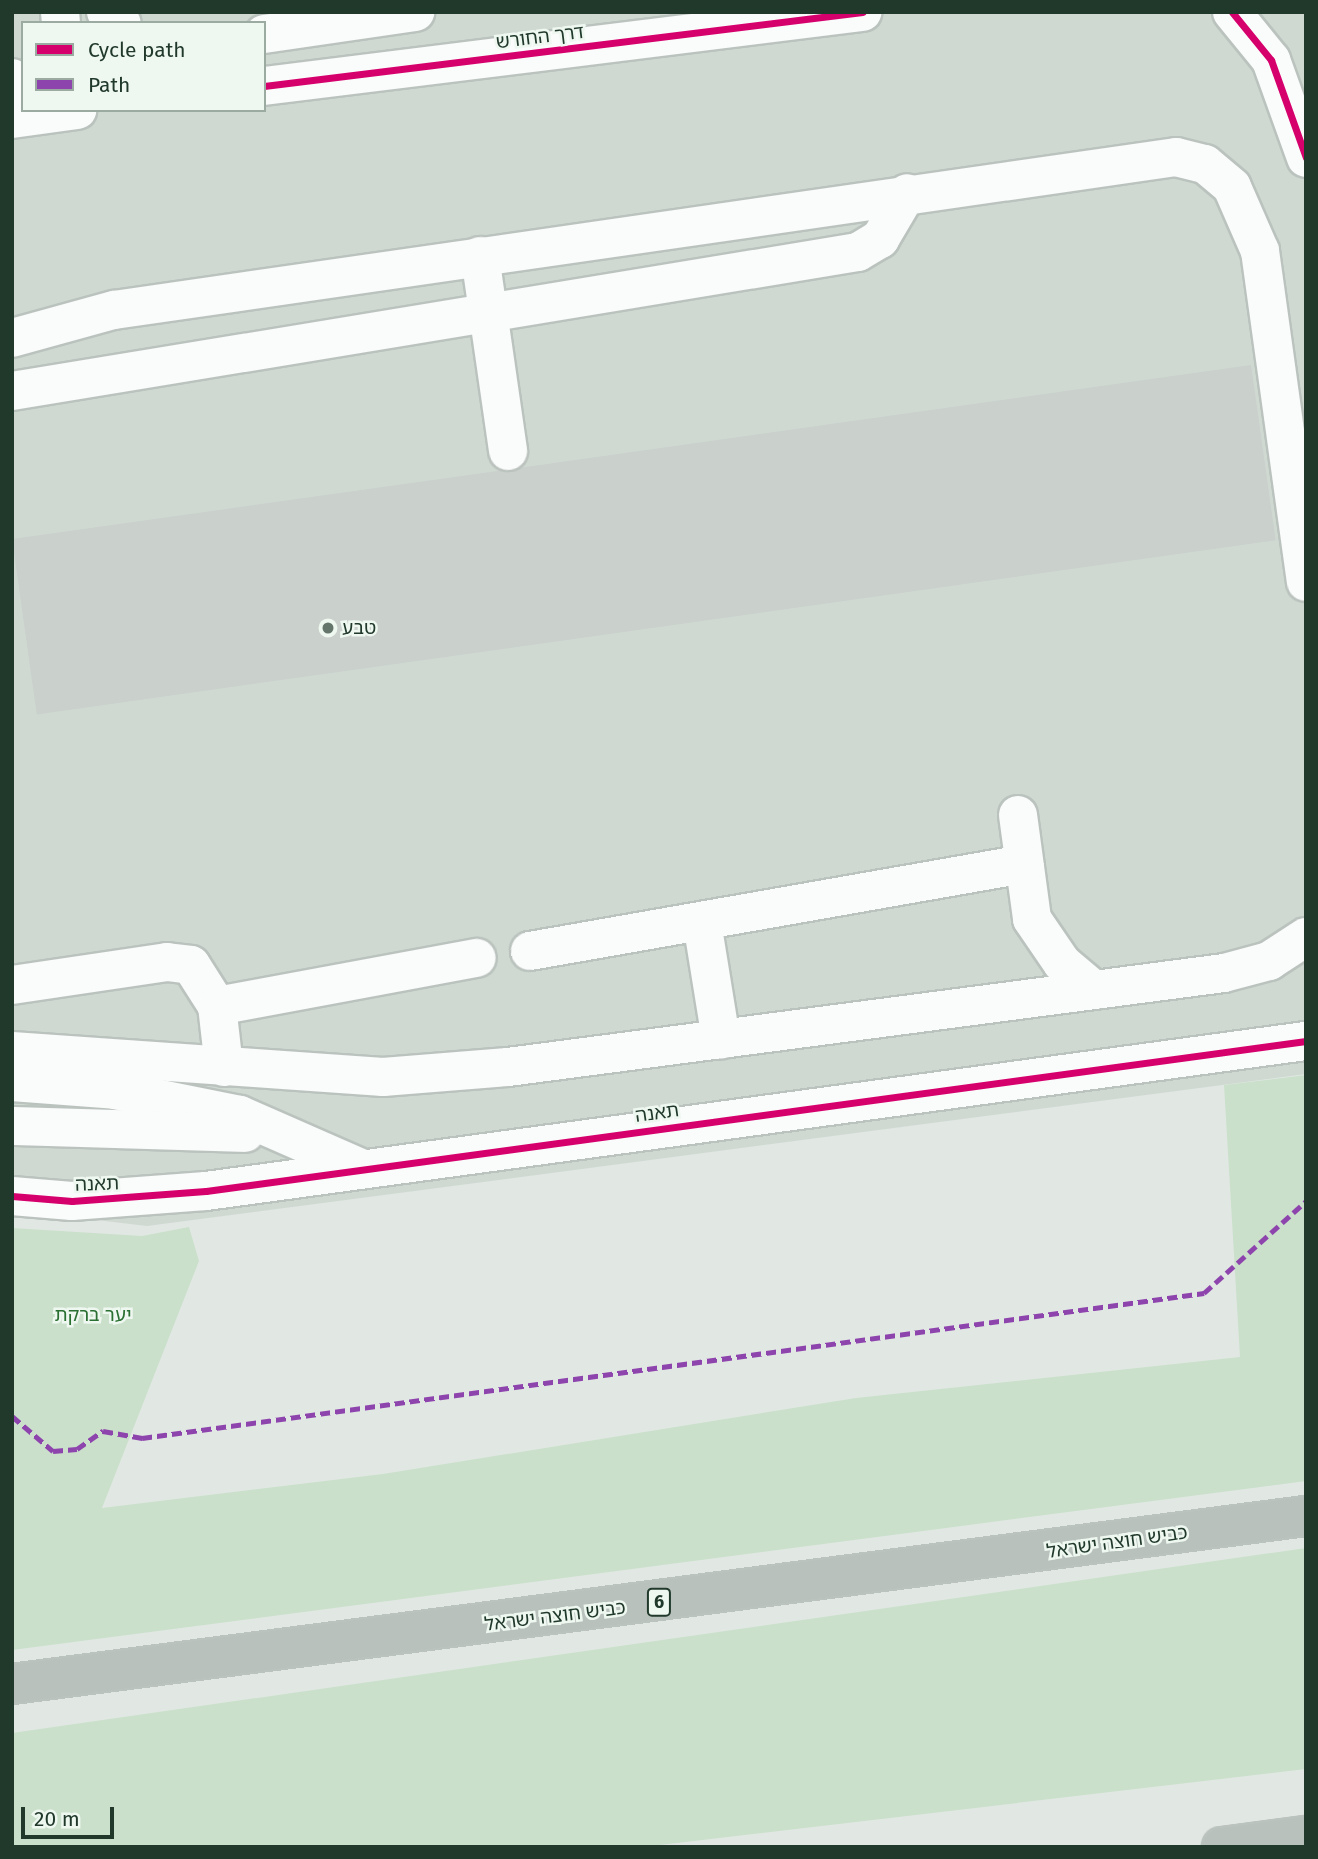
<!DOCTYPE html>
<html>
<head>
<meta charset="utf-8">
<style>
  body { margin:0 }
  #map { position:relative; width:1318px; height:1859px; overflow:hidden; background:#e1e7e3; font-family:"Fira Sans","Noto Sans Hebrew",sans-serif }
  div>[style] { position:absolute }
  .built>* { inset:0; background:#cfd9d2 }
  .green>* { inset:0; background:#cae0cb }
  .building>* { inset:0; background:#cad0cc; transform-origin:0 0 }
  .roads { filter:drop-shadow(2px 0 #bbc3be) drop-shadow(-2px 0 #bbc3be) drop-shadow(0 2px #bbc3be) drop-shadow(0 -2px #bbc3be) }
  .minor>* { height:38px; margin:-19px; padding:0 19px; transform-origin:19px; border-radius:19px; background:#fafbfb }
  .highway>* { height:38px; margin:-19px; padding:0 19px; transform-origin:19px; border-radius:19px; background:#b9c1bd }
  .quiet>* { height:5px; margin-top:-2.5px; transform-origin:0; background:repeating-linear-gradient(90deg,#8e44ad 0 10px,transparent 0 15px) }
  .cycleway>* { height:7px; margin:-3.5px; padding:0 3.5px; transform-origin:3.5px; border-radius:3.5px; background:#d6006c }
  .dots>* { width:19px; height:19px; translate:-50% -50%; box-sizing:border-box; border:4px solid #eef7f0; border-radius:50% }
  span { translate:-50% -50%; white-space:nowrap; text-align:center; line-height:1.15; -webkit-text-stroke:5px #eef7f0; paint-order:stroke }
  .shield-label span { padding:2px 5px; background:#eef7f0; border:2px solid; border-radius:5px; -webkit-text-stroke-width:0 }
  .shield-label { font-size:18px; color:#20392b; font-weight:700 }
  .street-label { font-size:19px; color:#20392b }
  .poi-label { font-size:19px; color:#20392b }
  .left { translate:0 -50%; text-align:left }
  .park-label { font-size:19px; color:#2a7032 }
  .frame { position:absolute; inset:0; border:14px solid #20392b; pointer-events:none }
  .legend { position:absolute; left:21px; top:21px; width:245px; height:91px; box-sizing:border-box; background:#eef7f0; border:2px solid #9caba1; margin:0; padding:9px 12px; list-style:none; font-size:21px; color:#20392b }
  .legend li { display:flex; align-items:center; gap:14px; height:35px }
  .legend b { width:35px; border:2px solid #9caba1 }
  .scale { position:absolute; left:21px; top:1807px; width:93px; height:32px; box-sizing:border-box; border:4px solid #20392b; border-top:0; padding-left:9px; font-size:21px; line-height:24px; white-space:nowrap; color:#20392b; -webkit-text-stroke:5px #eef7f0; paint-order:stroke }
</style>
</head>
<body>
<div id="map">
  <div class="built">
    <i style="clip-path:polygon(evenodd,12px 12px,1306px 12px,1306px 1074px,147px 1226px,12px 1210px,12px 12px,23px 23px,264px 23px,264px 110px,23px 110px,23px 23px)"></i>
  </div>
  <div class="green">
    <i style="clip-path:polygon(1306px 1075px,1306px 1481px,12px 1650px,12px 1228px,142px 1236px,189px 1227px,199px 1261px,102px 1508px,383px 1474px,856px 1398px,1240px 1357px,1224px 1085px)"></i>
    <i style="clip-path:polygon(1306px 1548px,1306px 1769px,643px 1847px,12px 1847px,12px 1733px)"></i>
  </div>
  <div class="building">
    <i style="left:1251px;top:365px;width:177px;height:1251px;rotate:82deg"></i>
  </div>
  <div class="roads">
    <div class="minor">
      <i style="left:60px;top:12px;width:11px;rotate:85deg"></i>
      <i style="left:106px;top:12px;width:19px;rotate:35deg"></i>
      <i style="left:1232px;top:12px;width:62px;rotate:50.9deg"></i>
      <i style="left:1271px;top:60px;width:104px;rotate:70.3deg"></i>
      <i style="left:264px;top:34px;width:153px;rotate:-8.3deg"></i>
      <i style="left:12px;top:78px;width:18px;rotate:52deg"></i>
      <i style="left:264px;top:86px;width:603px;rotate:-7.05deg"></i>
      <i style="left:12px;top:119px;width:66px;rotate:-7.9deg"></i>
      <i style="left:480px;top:256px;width:197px;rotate:81.8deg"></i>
      <i style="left:12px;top:338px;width:106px;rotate:-15.4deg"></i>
      <i style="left:114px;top:310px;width:1073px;rotate:-8.2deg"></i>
      <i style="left:1176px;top:157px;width:30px;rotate:14deg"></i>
      <i style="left:1205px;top:164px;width:35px;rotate:40deg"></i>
      <i style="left:1232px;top:187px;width:70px;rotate:66.4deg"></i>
      <i style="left:1260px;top:251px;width:334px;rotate:82.1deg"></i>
      <i style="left:12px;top:391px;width:857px;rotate:-9.33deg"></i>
      <i style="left:858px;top:252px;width:26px;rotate:-31deg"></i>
      <i style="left:880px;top:239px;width:53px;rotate:-59.6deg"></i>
      <i style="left:1018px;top:815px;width:105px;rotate:82.3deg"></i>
      <i style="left:1032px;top:919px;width:53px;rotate:55.7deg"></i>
      <i style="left:1062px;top:963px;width:42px;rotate:40.2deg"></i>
      <i style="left:702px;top:922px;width:119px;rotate:80.8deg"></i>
      <i style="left:530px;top:951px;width:502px;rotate:-9.99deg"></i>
      <i style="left:12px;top:985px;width:157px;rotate:-8.4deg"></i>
      <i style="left:167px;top:962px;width:24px;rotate:7deg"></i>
      <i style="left:191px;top:965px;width:49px;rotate:57.6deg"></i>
      <i style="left:12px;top:1051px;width:372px;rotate:4deg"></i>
      <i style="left:383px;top:1077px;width:125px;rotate:-4.6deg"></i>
      <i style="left:508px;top:1067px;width:722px;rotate:-7.48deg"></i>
      <i style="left:1224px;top:973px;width:47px;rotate:-14.9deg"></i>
      <i style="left:1269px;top:961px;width:44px;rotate:-33deg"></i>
      <i style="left:224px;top:1067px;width:61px;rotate:-96.5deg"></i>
      <i style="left:217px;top:1006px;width:264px;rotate:-10.5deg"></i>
      <i style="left:12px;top:1082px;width:103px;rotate:4.4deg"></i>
      <i style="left:115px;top:1090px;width:127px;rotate:11.3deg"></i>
      <i style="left:240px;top:1115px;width:132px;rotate:23.7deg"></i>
      <i style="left:12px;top:1126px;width:233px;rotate:1.7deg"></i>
      <i style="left:12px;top:1196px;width:60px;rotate:4.8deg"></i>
      <i style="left:72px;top:1201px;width:134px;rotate:-4.3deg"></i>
      <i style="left:206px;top:1191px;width:1110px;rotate:-7.77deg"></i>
    </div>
    <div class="highway">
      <i style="left:12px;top:1684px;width:1305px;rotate:-7.4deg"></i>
      <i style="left:1222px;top:1847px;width:85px;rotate:-7.5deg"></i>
    </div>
  </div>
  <div class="quiet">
    <i style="left:12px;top:1416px;width:54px;rotate:40.5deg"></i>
    <i style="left:53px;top:1451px;width:24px;rotate:-5deg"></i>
    <i style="left:77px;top:1449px;width:32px;rotate:-35deg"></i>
    <i style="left:103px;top:1431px;width:40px;rotate:10deg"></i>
    <i style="left:142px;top:1438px;width:1072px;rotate:-7.77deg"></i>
    <i style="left:1204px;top:1293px;width:137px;rotate:-42deg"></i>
  </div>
  <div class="cycleway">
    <i style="left:1232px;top:12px;width:62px;rotate:50.9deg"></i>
    <i style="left:1271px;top:60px;width:104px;rotate:70.3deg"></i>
    <i style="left:264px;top:86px;width:603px;rotate:-7.05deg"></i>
    <i style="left:12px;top:1196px;width:60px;rotate:4.8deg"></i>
    <i style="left:72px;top:1201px;width:134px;rotate:-4.3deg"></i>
    <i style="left:206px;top:1191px;width:1110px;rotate:-7.77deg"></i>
  </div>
  <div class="dots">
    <i style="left:328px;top:628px;background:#64766b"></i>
  </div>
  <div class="shield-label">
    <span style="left:659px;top:1602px">6</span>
  </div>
  <div class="street-label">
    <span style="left:540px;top:37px;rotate:-7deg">דרך החורש</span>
    <span style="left:657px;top:1113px;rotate:-8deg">תאנה</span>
    <span style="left:97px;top:1184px;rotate:-2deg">תאנה</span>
    <span style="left:1117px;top:1542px;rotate:-8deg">כביש חוצה ישראל</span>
    <span style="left:555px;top:1616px;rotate:-7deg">כביש חוצה ישראל</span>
  </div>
  <div class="poi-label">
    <span class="left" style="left:342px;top:628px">טבע</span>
  </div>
  <div class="park-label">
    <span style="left:93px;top:1315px">יער ברקת</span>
  </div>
  <div class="frame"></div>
  <ul class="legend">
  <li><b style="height:9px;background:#d6006c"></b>Cycle path</li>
  <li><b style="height:9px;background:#8e44ad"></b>Path</li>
  </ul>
  <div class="scale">20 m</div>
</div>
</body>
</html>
